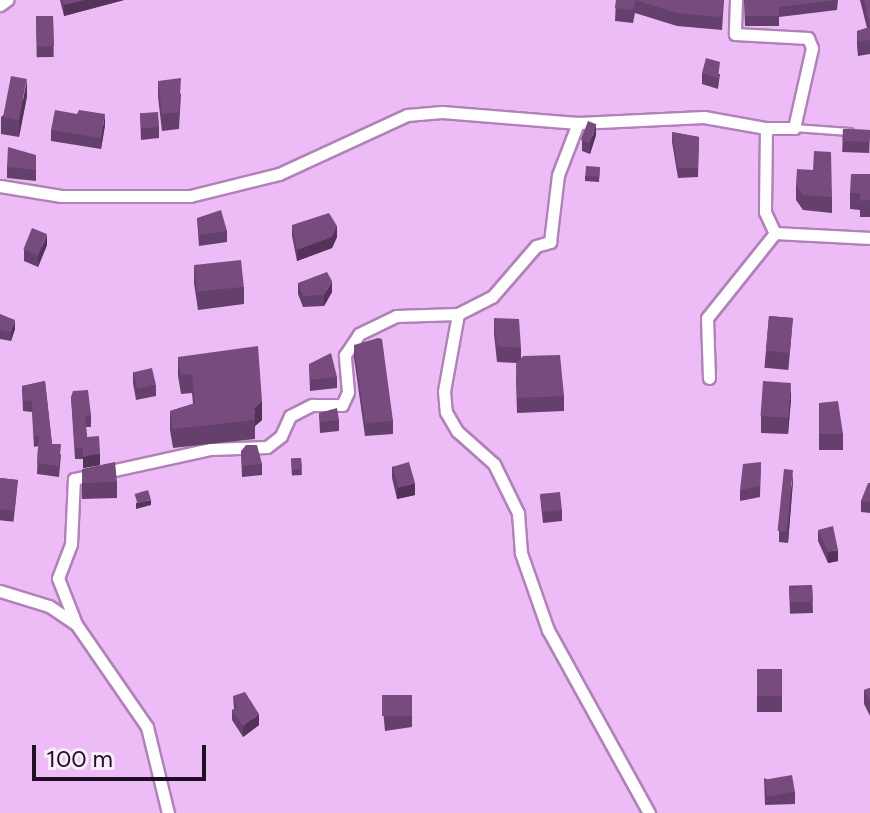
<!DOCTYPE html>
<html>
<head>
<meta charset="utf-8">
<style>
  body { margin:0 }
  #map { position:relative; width:870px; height:813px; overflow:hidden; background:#edbcf6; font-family:Figtree,sans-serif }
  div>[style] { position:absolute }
  .roads { filter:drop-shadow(2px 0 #b082b8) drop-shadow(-2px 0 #b082b8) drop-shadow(0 2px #b082b8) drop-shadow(0 -2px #b082b8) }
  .service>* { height:6px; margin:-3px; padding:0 3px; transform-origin:3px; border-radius:3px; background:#fff }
  .minor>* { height:11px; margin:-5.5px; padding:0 5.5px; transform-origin:5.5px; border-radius:5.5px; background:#fff }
  .wall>* { inset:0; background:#66406c; transform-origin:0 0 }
  .shaded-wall>* { inset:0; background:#533458 }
  .building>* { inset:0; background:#774b7e; transform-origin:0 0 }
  span { translate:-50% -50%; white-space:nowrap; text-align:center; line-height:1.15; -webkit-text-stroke:8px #faebfd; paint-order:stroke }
  .scale { position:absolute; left:32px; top:745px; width:174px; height:36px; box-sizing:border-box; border:4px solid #200f24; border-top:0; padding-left:10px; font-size:24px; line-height:28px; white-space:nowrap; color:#200f24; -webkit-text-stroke:6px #faebfd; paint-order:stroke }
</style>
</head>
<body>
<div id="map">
  <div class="roads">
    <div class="service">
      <i style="left:794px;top:128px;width:56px;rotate:4.1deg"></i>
    </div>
    <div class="minor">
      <i style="left:736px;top:0;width:34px;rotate:92deg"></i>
      <i style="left:735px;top:34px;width:73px;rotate:3.1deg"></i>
      <i style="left:808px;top:38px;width:11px;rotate:68deg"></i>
      <i style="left:812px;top:48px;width:82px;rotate:102.7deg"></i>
      <i style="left:794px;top:128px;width:28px;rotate:180deg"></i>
      <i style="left:766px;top:128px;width:84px;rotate:90.7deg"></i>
      <i style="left:765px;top:212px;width:23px;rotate:65deg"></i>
      <i style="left:0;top:5px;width:9px;rotate:-36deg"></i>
      <i style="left:0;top:186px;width:62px;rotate:9.3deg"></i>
      <i style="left:61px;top:196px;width:129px"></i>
      <i style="left:190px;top:196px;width:92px;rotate:-13.9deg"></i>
      <i style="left:279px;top:174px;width:141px;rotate:-24.7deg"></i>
      <i style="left:407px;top:115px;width:35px;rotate:-5deg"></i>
      <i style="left:442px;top:112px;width:136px;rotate:4.6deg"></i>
      <i style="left:458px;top:314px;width:78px;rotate:100.3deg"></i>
      <i style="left:444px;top:391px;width:21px;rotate:85deg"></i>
      <i style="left:446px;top:412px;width:22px;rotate:60deg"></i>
      <i style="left:457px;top:431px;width:50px;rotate:41.7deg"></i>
      <i style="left:494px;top:464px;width:55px;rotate:63.9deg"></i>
      <i style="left:518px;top:513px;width:40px;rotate:85.7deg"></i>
      <i style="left:521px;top:553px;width:82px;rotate:70.7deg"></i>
      <i style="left:548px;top:630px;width:209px;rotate:61.1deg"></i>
      <i style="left:709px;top:378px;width:60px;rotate:-91.9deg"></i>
      <i style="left:707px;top:318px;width:109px;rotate:-51.3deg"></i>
      <i style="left:775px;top:233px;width:95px;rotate:3deg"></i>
      <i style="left:0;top:591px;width:51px;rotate:17deg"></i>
      <i style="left:49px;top:606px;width:32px;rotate:34deg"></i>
      <i style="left:76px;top:624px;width:125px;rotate:55.4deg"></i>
      <i style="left:147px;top:727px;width:89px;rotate:76.3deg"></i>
      <i style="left:76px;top:624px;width:49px;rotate:-111.4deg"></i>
      <i style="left:58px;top:578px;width:36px;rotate:-69deg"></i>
      <i style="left:71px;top:544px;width:65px;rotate:-87.4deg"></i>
      <i style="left:74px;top:479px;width:140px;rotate:-12.4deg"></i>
      <i style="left:211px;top:449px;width:56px;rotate:-2deg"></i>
      <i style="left:267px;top:447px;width:18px;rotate:-38deg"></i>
      <i style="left:281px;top:436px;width:22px;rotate:-66deg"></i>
      <i style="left:290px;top:416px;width:25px;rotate:-27deg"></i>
      <i style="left:312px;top:405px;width:30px"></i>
      <i style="left:342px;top:405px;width:14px;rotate:-65deg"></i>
      <i style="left:348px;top:392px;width:37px;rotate:-95deg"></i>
      <i style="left:345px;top:355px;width:25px;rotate:-56deg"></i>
      <i style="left:359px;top:334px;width:41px;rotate:-25.9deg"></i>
      <i style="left:396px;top:316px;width:62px;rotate:-1.8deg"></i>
      <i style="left:458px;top:314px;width:38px;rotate:-27deg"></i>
      <i style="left:492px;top:297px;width:67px;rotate:-49.2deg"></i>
      <i style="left:536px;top:246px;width:15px;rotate:-16deg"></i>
      <i style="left:550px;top:242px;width:67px;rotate:-83.2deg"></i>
      <i style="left:558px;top:175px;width:56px;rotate:-69deg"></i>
      <i style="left:578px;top:123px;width:126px;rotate:-2.7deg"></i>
      <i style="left:704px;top:117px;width:63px;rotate:10.1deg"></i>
    </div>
  </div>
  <div class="wall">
    <i style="clip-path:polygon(60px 0,124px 0,64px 16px)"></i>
    <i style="clip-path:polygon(616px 0,724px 0,722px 30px,677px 26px,635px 13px,633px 23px,615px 21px)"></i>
    <i style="clip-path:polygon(744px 0,838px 0,837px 10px,779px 17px,779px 26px,745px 26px)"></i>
    <i style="clip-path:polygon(860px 0,870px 0,870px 54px,858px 56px,857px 46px,857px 31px,867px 28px)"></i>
    <i style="left:53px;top:16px;width:41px;height:17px;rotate:89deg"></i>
    <i style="clip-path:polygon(702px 73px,720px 74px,718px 89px,702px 84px)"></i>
    <i style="clip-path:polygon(158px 81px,181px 94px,179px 129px,162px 131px,158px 97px)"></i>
    <i style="clip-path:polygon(27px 96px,19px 137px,1px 134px,1px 117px)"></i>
    <i style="clip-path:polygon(140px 113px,159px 127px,159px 138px,141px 140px)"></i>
    <i style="clip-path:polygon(105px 125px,101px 149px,51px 141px,51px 130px)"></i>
    <i style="left:843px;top:129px;width:27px;height:23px;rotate:2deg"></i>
    <i style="clip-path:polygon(672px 132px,699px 137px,698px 177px,678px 178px,672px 142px)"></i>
    <i style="clip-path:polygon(596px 135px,590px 154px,582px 151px,582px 140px)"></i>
    <i style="clip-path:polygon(36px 155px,36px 181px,7px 178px,7px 167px)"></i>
    <i style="clip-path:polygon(600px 167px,599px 182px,585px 181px,585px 176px)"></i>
    <i style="clip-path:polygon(870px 174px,870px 217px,860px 217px,860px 210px,850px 209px,850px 193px)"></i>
    <i style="clip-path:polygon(796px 185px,832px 197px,832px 213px,803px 210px,796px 200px)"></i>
    <i style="clip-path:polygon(197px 218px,227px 231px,227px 242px,199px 246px)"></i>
    <i style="clip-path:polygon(292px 225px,337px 237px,332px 248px,297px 261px,292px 236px)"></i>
    <i style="clip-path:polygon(47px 245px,38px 267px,24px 261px,24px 250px)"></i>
    <i style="clip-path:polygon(194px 266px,244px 287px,244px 304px,198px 310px,194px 283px)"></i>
    <i style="clip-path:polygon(298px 283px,332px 292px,324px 306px,303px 307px,298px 294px)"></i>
    <i style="clip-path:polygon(0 314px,15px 329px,11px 341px,0 339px)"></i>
    <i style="left:769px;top:316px;width:24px;height:52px;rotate:5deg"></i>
    <i style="clip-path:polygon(494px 318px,521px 348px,521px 359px,564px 396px,564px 411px,517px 413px,516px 379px,517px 363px,497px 362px,494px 334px)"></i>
    <i style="clip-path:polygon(354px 345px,393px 421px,393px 434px,365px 436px,354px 358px)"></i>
    <i style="clip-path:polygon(178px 357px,262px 420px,255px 426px,255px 439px,173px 448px,170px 430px,170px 411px,193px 404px,192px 393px,181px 394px,178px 376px)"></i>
    <i style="clip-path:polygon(309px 364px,337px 377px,337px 388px,310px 391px)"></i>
    <i style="clip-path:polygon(133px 372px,156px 385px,156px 396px,136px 400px,133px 383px)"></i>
    <i style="clip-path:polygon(45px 381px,52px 444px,61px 455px,59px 477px,37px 474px,38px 446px,34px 447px,32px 412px,23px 411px,22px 386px)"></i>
    <i style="clip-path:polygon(71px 397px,91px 415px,91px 427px,86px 427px,87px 437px,100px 465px,83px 468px,83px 459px,75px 459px)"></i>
    <i style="clip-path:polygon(791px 399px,788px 434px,761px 433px,761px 416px)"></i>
    <i style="clip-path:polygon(819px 403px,843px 434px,843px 450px,819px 450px)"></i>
    <i style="clip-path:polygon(319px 413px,339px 420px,339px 431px,320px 433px)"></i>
    <i style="clip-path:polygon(241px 451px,262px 464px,262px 475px,242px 477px)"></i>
    <i style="left:301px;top:458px;width:17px;height:10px;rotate:87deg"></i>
    <i style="clip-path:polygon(761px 462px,760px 497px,740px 501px,740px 490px)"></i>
    <i style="clip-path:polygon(392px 466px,415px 495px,397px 499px,392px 478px)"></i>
    <i style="clip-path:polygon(82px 469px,117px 482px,117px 498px,82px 499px)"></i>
    <i style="left:0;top:478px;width:18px;height:42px;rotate:6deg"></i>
    <i style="clip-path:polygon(793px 481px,788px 543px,779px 542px,779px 531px)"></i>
    <i style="clip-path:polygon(870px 483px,870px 513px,861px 512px,861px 501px)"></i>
    <i style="clip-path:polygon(540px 495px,562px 510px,562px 521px,543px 523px)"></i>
    <i style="clip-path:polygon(818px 530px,838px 561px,828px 563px,818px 541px)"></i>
    <i style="left:812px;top:585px;width:28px;height:23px;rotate:88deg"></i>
    <i style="left:757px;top:669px;width:25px;height:43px"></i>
    <i style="clip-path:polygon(870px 688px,870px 716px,864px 704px,864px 690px)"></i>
    <i style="clip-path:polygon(412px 695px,412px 727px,385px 731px,382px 699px)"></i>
    <i style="clip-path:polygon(233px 696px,259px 725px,243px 737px,232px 720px,232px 710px,234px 709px)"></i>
    <i style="clip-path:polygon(764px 778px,795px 792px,795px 804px,765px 805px)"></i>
  </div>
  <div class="shaded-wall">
    <i style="clip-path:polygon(84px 0,124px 0,64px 16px,64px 5px)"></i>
    <i style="clip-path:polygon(27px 79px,27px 96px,19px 137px,19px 121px)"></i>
    <i style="clip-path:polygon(105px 114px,105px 125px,101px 149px,101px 138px)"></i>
    <i style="clip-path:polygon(596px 124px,596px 135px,590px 154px,590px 143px)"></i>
    <i style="clip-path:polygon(337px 226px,337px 237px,332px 248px,297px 261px,297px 250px)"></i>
    <i style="clip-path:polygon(47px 234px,47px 245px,38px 267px,38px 256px)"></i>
    <i style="clip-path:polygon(332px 281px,332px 292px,324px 306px,324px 295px)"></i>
    <i style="clip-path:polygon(15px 320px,15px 329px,11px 341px,11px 332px)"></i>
    <i style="clip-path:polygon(791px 383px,791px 399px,788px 434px,788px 418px)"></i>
    <i style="clip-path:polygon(262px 401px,262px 420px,255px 426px,254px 408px)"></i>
    <i style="clip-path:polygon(100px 453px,100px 465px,83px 468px,83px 457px)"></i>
    <i style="clip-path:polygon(793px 470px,793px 481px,788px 543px,788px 532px)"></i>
    <i style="clip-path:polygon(415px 483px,415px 495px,397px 499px,397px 488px)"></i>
    <i style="clip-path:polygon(151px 500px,151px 505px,136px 509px,136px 503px)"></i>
    <i style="clip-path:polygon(838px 550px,838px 561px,828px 563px,828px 552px)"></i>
    <i style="clip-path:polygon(259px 714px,259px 725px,243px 737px,243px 726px)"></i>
  </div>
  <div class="building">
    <i style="clip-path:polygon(62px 0,84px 0,64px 5px)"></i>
    <i style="clip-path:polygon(616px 0,723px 0,722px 17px,677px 13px,635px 0,633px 10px,615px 8px)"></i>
    <i style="clip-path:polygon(745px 0,837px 0,779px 7px,779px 16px,745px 16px)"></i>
    <i style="clip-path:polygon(864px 0,870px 0,870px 40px,858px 42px,857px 31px,870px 27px)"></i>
    <i style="left:53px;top:16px;width:30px;height:17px;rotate:88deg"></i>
    <i style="clip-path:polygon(706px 58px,720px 62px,718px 78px,702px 73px)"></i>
    <i style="left:11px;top:76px;width:16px;height:42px;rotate:11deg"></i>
    <i style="clip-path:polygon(181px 78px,179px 112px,162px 114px,158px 81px)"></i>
    <i style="clip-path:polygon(55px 110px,77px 114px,79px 110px,105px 114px,101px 138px,51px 130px)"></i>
    <i style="left:158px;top:112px;width:15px;height:18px;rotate:86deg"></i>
    <i style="left:588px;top:121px;width:9px;height:20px;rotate:21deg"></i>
    <i style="left:843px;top:129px;width:27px;height:12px;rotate:2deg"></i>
    <i style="clip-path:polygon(672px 132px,699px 137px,698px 168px,678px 168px)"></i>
    <i style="clip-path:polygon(8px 147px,36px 155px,36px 170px,7px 167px)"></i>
    <i style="clip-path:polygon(814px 151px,831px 152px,832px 197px,803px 195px,796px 185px,797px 169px,813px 170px)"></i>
    <i style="left:586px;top:166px;width:14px;height:10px;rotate:4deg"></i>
    <i style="clip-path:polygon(851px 174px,870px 174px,870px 200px,860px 201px,860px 193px,850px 193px)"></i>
    <i style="clip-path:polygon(221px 210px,227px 231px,199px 235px,197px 218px)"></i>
    <i style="clip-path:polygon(329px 213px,337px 226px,332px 237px,297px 250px,292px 225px)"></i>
    <i style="left:32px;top:228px;width:16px;height:23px;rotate:22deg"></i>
    <i style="left:241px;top:260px;width:27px;height:47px;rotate:84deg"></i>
    <i style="clip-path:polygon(327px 272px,332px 281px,324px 295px,303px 296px,298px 283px)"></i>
    <i style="clip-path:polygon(0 314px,15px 320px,11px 332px,0 330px)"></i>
    <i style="left:769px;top:316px;width:24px;height:35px;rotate:5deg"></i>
    <i style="clip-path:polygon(494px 318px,519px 319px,521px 348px,497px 346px)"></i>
    <i style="clip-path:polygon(378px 338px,382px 339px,393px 421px,365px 423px,354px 345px)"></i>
    <i style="clip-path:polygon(258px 346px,262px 401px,254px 408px,255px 420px,173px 429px,170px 411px,195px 403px,192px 374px,181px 375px,178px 357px)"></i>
    <i style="clip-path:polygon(331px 353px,337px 377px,310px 380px,309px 364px)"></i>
    <i style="clip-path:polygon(560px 355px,564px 396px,517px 398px,516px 364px,523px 356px)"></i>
    <i style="left:152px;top:368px;width:17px;height:19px;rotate:77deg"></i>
    <i style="clip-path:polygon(45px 381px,52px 444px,61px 444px,59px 466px,37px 463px,39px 435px,34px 436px,32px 401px,23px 400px,22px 386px)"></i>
    <i style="left:763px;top:381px;width:28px;height:35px;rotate:4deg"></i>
    <i style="clip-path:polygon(88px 390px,91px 415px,85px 416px,87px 437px,99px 436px,100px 453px,83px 457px,83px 448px,75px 448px,71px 397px,73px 391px)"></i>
    <i style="clip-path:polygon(838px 401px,843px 434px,819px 434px,819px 403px)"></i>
    <i style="clip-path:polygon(337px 408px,339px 420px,320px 422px,319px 413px)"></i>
    <i style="clip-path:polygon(246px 445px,257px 445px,262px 464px,242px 466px,241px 451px)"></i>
    <i style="left:301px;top:458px;width:11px;height:10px;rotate:85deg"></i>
    <i style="clip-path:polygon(115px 462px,117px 482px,82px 483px,82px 469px)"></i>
    <i style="left:409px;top:462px;width:22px;height:17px;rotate:74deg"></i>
    <i style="clip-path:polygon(761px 462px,760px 486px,740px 490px,743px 464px)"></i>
    <i style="left:784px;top:469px;width:9px;height:62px;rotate:6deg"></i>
    <i style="left:0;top:478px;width:18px;height:31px;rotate:6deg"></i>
    <i style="clip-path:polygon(868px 483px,870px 483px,870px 502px,861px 501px)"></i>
    <i style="left:148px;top:490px;width:10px;height:14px;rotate:73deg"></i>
    <i style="left:560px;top:492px;width:18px;height:20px;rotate:84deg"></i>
    <i style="clip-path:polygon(833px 526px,838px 550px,828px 552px,818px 530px)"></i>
    <i style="clip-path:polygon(812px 585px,813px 602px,790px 602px,789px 588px)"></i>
    <i style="left:757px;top:669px;width:25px;height:27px"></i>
    <i style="clip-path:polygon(870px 688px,870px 702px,864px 690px)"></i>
    <i style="clip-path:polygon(245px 692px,259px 714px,243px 726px,232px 710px,237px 707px,233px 696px)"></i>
    <i style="left:412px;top:695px;width:21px;height:30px;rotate:90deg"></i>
    <i style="left:792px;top:775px;width:17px;height:28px;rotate:80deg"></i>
  </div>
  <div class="scale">100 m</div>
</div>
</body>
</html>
